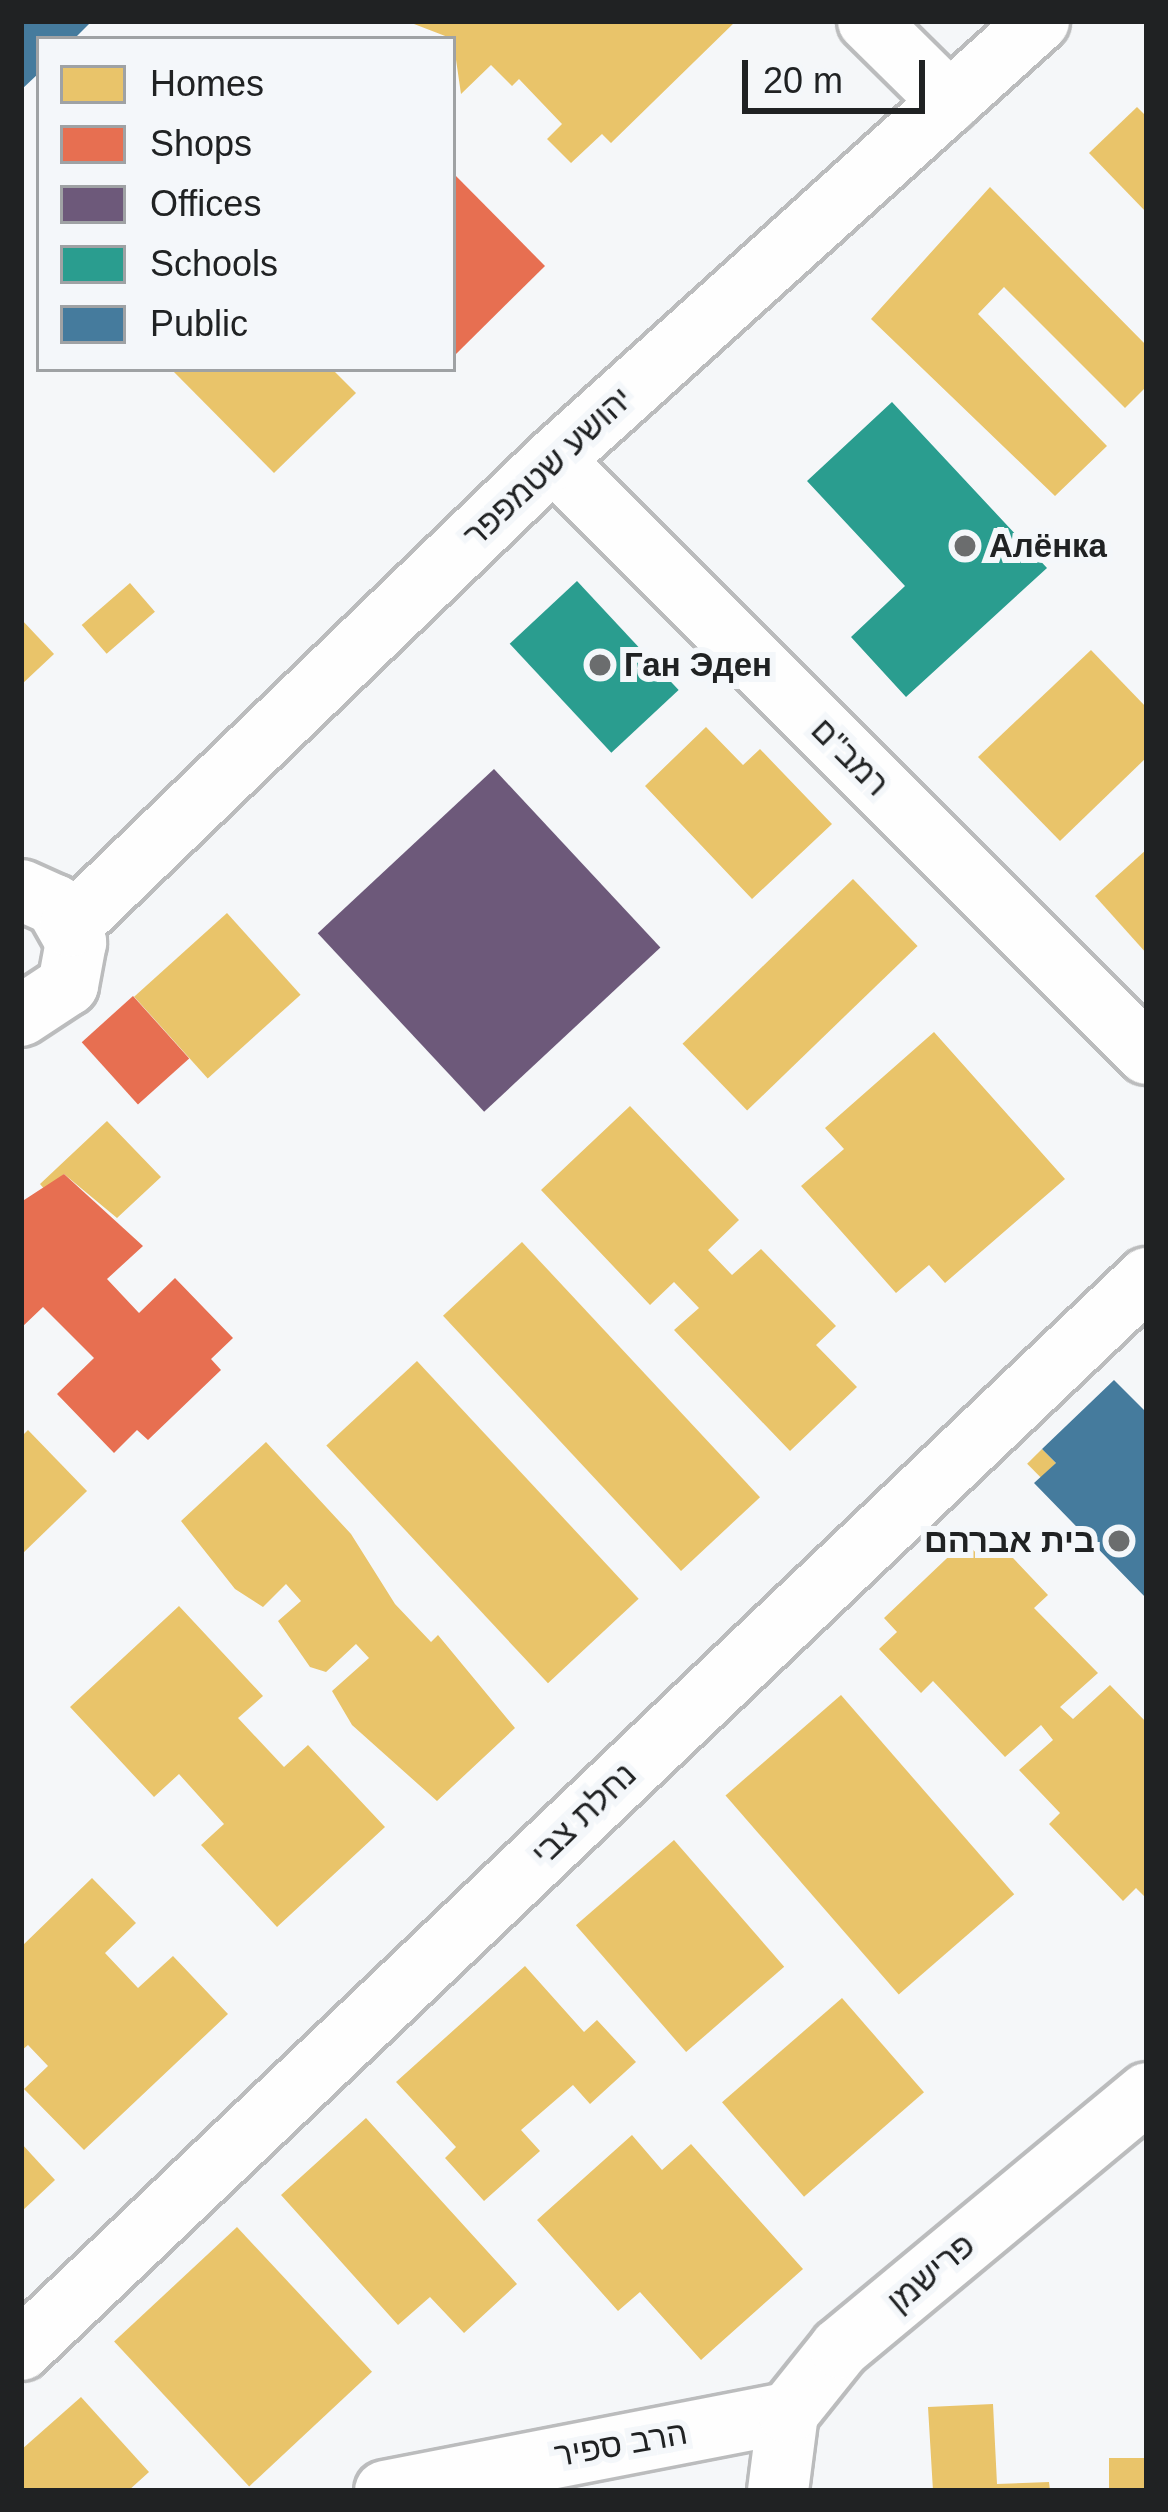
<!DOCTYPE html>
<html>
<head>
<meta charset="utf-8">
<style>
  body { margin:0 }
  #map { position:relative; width:1168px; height:2512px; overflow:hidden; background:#f5f7f9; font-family:Arial,"Noto Sans Hebrew",sans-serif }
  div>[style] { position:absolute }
  .homes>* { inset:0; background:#e9c46a; transform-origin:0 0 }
  .shops>* { inset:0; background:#e76f51; transform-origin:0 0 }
  .offices>* { inset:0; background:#6d597a; transform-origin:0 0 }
  .schools>* { inset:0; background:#2a9d8f; transform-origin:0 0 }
  .public>* { inset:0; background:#457b9d }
  .roads { filter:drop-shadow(3px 0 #bbbcbd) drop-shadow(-3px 0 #bbbcbd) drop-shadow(0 3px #bbbcbd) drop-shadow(0 -3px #bbbcbd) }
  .minor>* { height:60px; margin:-30px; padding:0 30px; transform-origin:30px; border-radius:30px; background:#fefefe }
  .dots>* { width:33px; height:33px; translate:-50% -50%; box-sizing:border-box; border:6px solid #f4f7fa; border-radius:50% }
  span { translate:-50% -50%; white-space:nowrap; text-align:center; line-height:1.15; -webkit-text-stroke:12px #f4f7fa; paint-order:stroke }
  .street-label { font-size:33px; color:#202223 }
  .poi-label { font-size:33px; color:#202223; font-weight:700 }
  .left { translate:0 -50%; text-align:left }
  .right { translate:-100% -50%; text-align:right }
  .frame { position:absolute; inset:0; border:24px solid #202223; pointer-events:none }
  .legend { position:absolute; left:36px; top:36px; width:420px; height:336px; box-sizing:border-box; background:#f4f7fa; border:3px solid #9fa2a4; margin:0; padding:15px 21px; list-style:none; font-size:36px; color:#202223 }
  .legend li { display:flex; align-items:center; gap:24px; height:60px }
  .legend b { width:60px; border:3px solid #9fa2a4 }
  .scale { position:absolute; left:742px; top:60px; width:183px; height:54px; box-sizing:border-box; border:6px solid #202223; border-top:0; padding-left:15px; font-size:36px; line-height:42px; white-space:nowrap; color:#202223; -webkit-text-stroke:9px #f4f7fa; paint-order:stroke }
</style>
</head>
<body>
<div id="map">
  <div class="homes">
    <i style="clip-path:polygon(736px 21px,611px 143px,602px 134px,571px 163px,547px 139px,562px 124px,519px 79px,512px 86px,491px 65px,461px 94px,453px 39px,414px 24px)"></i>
    <i style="clip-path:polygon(1137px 107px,1147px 117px,1147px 213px,1089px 153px)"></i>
    <i style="clip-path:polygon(990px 187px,1147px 346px,1147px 386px,1125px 408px,1004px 287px,978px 314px,1107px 446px,1055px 496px,871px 319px)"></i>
    <i style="clip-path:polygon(171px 369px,332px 369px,356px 393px,274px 473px)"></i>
    <i style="left:130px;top:583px;width:38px;height:64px;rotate:49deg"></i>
    <i style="clip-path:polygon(21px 619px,54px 654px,21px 685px)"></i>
    <i style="clip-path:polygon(1091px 650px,1147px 708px,1147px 757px,1060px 841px,978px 757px)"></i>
    <i style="clip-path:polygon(706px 727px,743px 765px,760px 749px,832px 824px,752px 899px,645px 786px)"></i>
    <i style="clip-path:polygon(1147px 849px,1147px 954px,1095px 896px)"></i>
    <i style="left:853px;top:879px;width:93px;height:237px;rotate:46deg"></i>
    <i style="left:227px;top:913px;width:110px;height:125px;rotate:48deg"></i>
    <i style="clip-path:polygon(934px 1032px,1065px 1179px,945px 1283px,929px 1265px,896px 1293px,801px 1186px,844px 1149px,825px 1128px)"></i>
    <i style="clip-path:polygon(630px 1106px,739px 1220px,708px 1250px,732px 1275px,761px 1249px,836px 1326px,816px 1345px,857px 1387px,790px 1451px,674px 1330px,699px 1308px,674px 1282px,650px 1305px,541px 1190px)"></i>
    <i style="clip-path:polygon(107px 1121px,161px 1177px,117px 1218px,64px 1174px,46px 1191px,40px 1184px)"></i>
    <i style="left:522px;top:1242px;width:349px;height:108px;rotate:47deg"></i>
    <i style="left:417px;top:1361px;width:325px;height:124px;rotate:47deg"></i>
    <i style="clip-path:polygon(28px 1430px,87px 1491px,21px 1555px,21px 1437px)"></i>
    <i style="clip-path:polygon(266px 1442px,351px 1534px,395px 1604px,431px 1642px,438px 1635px,515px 1728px,437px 1801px,352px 1725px,332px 1691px,369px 1658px,356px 1644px,326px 1672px,310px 1667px,278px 1621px,301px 1601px,286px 1584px,263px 1607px,235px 1589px,181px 1521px)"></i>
    <i style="left:1042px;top:1449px;width:20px;height:21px;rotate:45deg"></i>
    <i style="clip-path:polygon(1147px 1507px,1147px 1562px,1136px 1531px)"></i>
    <i style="clip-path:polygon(994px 1538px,1048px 1595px,1034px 1608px,1098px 1673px,1060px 1707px,1073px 1719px,1110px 1685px,1147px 1723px,1147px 1899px,1136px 1888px,1123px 1901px,1049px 1824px,1060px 1813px,1019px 1770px,1053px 1740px,1041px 1725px,1005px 1757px,933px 1681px,921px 1693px,879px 1649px,897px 1632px,884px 1618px,965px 1541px,977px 1554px)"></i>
    <i style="clip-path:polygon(179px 1606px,263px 1696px,238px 1718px,284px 1767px,308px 1745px,385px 1827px,277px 1927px,201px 1845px,224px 1824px,179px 1774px,154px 1797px,70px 1707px)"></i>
    <i style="left:841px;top:1695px;width:264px;height:153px;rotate:49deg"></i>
    <i style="left:674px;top:1840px;width:168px;height:130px;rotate:49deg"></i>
    <i style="clip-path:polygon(92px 1878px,136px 1923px,105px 1953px,138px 1988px,173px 1956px,228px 2014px,84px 2150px,24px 2089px,48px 2066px,28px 2045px,21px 2051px,21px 1947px)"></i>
    <i style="clip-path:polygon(525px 1966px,584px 2032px,597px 2020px,636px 2062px,590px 2104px,573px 2085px,521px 2130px,540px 2151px,484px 2201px,445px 2158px,456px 2147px,396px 2082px)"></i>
    <i style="left:842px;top:1998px;width:125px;height:159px;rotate:49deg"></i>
    <i style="clip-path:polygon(366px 2118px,517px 2284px,464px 2333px,430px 2297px,398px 2325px,281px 2195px)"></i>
    <i style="clip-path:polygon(632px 2135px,662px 2170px,691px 2144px,803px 2269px,701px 2360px,640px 2292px,618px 2311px,537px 2220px)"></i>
    <i style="clip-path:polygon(21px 2143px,55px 2180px,21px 2212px)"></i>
    <i style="left:237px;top:2227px;width:198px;height:168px;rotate:47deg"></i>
    <i style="clip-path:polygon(81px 2397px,149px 2472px,128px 2491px,21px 2491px,21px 2450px)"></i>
    <i style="clip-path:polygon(993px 2404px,997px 2484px,1049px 2482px,1050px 2491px,933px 2491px,928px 2407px)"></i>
    <i style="left:1109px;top:2458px;width:38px;height:33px"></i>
  </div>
  <div class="shops">
    <i style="clip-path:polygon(453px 173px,545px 266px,453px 357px)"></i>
    <i style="left:133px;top:996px;width:84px;height:69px;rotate:48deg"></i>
    <i style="clip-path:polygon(64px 1174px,143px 1246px,107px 1279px,139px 1313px,175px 1278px,233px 1338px,211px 1359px,221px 1370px,148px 1440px,137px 1430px,114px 1453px,57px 1394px,94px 1358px,43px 1307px,21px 1328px,21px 1202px)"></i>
  </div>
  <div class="offices">
    <i style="left:494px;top:769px;width:244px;height:241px;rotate:47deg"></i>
  </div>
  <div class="schools">
    <i style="clip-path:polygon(892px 402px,1047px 568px,906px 697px,851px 637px,905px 586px,807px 481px)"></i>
    <i style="left:577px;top:581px;width:149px;height:92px;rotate:47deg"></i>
  </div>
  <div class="public">
    <i style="clip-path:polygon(21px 21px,92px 21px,74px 39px,39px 39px,39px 73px,21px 90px)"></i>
    <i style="clip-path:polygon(1114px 1380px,1147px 1413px,1147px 1599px,1034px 1483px,1056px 1463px,1042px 1449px)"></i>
  </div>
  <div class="roads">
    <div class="minor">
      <i style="left:868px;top:21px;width:115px;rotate:44.6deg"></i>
      <i style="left:553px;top:460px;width:840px;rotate:45deg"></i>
      <i style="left:21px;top:890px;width:37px;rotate:24deg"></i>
      <i style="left:55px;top:905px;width:43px;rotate:60.4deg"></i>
      <i style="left:76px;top:942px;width:44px;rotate:100.5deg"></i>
      <i style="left:68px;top:985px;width:56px;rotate:146.6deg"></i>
      <i style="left:70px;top:926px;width:671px;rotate:-43.97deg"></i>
      <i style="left:553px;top:460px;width:655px;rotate:-42.09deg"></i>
      <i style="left:21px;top:2350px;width:1555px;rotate:-43.59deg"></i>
      <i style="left:385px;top:2491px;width:410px;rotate:-11deg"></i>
      <i style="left:778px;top:2491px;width:79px;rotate:-82.7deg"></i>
      <i style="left:788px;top:2413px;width:83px;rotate:-51.3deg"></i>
      <i style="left:840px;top:2348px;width:399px;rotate:-39.7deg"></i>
    </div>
  </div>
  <div class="dots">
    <i style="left:965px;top:546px;background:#6b6d6e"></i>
    <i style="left:600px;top:665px;background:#6b6d6e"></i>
    <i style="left:1119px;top:1541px;background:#6b6d6e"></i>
  </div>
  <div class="street-label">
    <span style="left:548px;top:467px;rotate:-43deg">יהושע שטמפפר</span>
    <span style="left:850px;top:757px;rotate:45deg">רמב"ם</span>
    <span style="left:584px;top:1814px;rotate:-44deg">נחלת צבי</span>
    <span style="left:931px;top:2273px;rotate:-40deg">פרישמן</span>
    <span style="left:621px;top:2444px;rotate:-10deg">הרב ספיר</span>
  </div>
  <div class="poi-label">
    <span class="left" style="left:989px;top:546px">Алёнка</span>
    <span class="left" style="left:624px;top:665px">Ган Эден</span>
    <span class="right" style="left:1095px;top:1541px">בית אברהם</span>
  </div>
  <div class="frame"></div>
  <ul class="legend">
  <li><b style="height:33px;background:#e9c46a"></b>Homes</li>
  <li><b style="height:33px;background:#e76f51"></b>Shops</li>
  <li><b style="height:33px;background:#6d597a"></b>Offices</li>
  <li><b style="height:33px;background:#2a9d8f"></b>Schools</li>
  <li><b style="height:33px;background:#457b9d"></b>Public</li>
  </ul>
  <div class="scale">20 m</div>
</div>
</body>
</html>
